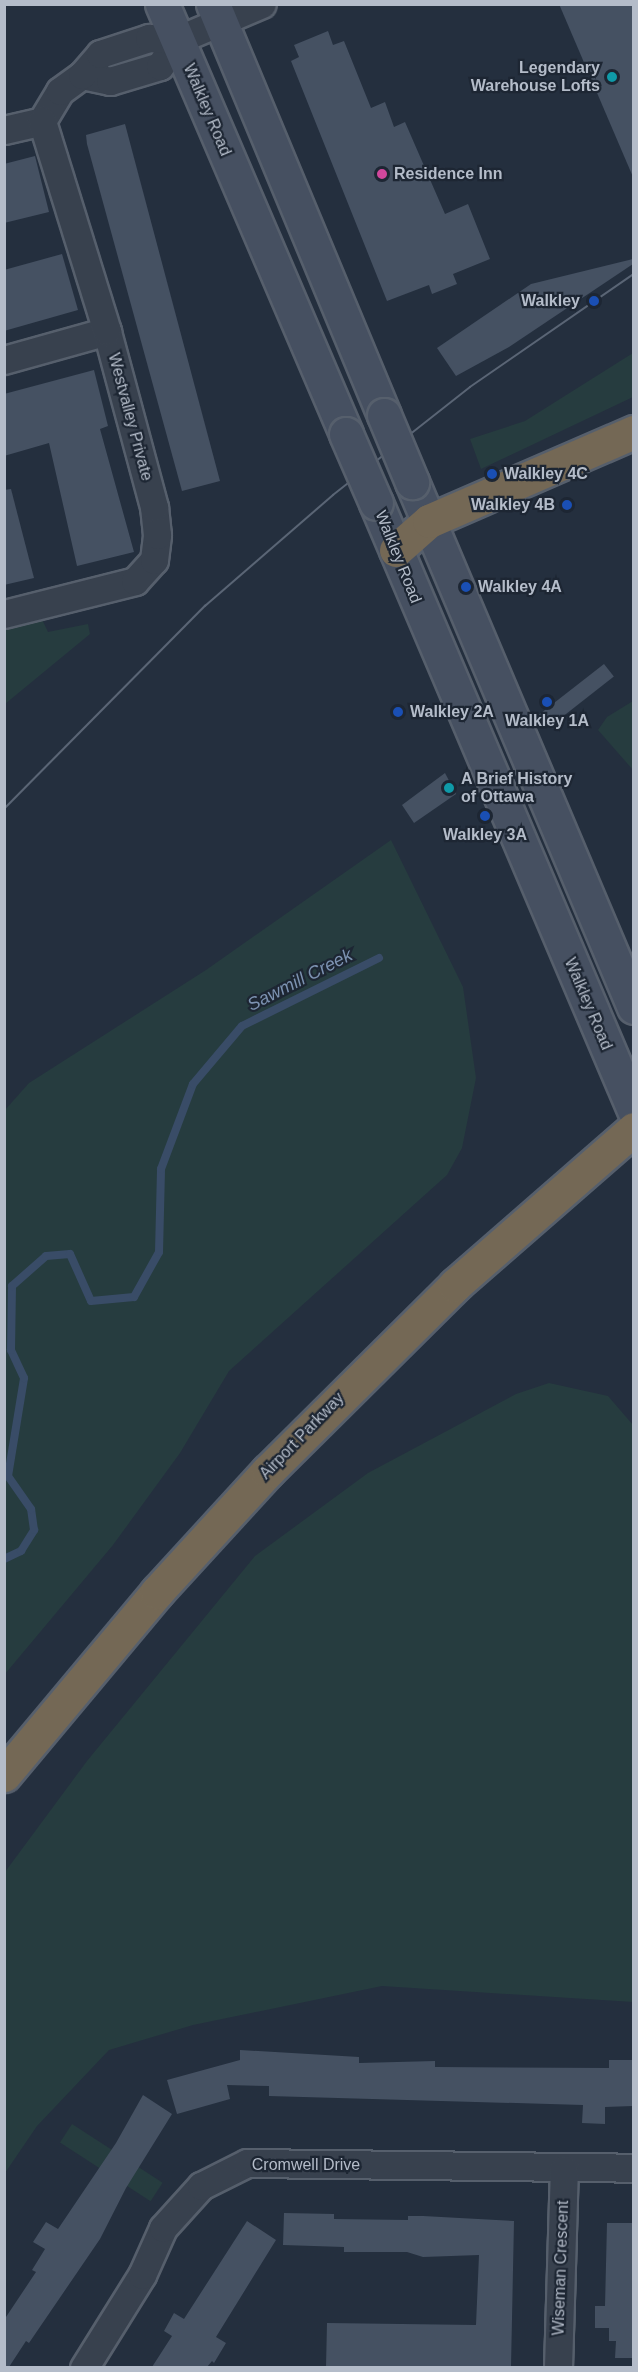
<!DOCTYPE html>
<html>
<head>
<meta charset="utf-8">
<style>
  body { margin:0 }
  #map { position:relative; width:638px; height:2372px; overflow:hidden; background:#242f3e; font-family:Arial,sans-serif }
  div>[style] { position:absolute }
  .green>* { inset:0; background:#263c3f; transform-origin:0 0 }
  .stream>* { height:8px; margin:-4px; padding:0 4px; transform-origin:4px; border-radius:4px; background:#394c67 }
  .building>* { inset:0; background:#455162; transform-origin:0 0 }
  .roads { filter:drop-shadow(2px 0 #565f6c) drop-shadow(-2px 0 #565f6c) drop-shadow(0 2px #565f6c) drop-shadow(0 -2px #565f6c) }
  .street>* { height:27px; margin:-13.5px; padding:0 13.5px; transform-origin:13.5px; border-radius:13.5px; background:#38414e }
  .secondary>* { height:33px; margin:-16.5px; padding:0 16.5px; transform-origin:16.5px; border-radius:16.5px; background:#465061 }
  .highway>* { height:33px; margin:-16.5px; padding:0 16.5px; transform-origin:16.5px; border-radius:16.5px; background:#746855 }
  .tram>* { height:1.5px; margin:-0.75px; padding:0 0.75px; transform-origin:0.75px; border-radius:0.75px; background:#5a6575 }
  .bridges { filter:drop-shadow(2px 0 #565f6c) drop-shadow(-2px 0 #565f6c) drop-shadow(0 2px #565f6c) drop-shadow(0 -2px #565f6c) }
  .secondary-bridge>* { height:33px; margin:-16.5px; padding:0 16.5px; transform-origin:16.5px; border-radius:16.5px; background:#465061 }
  .dots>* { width:16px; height:16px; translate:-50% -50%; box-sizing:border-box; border:3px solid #1d2633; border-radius:50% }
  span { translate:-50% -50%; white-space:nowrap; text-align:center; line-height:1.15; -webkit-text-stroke:4.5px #1d2633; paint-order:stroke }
  .poi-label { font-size:16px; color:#b4bcc9; font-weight:700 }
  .right { translate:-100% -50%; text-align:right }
  .left { translate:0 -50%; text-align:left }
  .street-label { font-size:16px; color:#b4bcc9 }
  .water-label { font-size:18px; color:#7c92b1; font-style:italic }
  .frame { position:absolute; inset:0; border:6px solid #b4bcc9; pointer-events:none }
</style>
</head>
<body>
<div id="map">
  <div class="green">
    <i style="clip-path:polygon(633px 353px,633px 397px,481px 469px,470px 439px,525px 421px)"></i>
    <i style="clip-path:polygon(41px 617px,48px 632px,88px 624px,90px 634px,5px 704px,5px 628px)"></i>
    <i style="clip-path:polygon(633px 701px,633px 770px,598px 730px,607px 717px)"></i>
    <i style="clip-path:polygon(391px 840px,463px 987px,476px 1078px,462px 1148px,447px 1175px,229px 1371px,180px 1453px,113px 1545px,5px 1674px,5px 1110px,29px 1083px,206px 970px)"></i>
    <i style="clip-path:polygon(549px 1383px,608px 1396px,633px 1425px,633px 2002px,382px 1986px,193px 2025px,109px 2050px,37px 2126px,5px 2173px,5px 1872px,87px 1761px,255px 1556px,368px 1473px,516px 1394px)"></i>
    <i style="left:72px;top:2124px;width:108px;height:22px;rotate:33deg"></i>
  </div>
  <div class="stream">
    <i style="left:4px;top:1559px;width:19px;rotate:-25deg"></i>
    <i style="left:21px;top:1551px;width:25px;rotate:-58deg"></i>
    <i style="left:34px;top:1530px;width:21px;rotate:-98deg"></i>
    <i style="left:31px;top:1509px;width:40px;rotate:-124.9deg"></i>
    <i style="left:8px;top:1476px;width:99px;rotate:-80.7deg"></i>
    <i style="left:24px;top:1378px;width:31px;rotate:-115deg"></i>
    <i style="left:11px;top:1350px;width:64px;rotate:-89.1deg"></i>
    <i style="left:12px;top:1286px;width:45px;rotate:-41.4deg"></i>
    <i style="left:46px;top:1256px;width:24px;rotate:-5deg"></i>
    <i style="left:70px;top:1254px;width:51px;rotate:65.9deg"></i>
    <i style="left:91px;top:1301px;width:43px;rotate:-5.3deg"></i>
    <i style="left:134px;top:1297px;width:51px;rotate:-60.9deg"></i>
    <i style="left:159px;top:1252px;width:83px;rotate:-88.6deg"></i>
    <i style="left:161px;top:1169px;width:91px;rotate:-69.4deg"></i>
    <i style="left:193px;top:1084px;width:76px;rotate:-49.8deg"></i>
    <i style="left:242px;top:1026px;width:153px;rotate:-26.4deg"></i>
  </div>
  <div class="building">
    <i style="clip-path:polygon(559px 4px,633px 4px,633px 177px)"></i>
    <i style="clip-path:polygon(328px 31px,333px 45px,344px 41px,371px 108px,385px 102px,394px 127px,405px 122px,445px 214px,468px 204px,490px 259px,453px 274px,457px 284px,432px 294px,429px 285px,387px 301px,291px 61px,299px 57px,294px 45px)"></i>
    <i style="clip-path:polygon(125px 124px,220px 481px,182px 491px,87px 144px,86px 135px)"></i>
    <i style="clip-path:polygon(35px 156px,49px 212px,4px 223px,4px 164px)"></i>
    <i style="clip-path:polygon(62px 254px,78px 310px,4px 331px,4px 270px)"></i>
    <i style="clip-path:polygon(633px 259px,633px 264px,509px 347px,456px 376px,437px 348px,531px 284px)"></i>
    <i style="clip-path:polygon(94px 370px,108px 426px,100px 429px,134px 552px,77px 566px,49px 443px,4px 456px,4px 394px)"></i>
    <i style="clip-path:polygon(11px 489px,34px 578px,4px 585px,4px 490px)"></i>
    <i style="left:604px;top:664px;width:16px;height:83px;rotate:52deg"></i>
    <i style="clip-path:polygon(445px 773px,456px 794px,414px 823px,402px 805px)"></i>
    <i style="clip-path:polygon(240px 2050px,359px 2057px,359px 2063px,435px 2061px,435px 2067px,609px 2068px,609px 2060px,633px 2060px,633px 2106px,605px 2107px,605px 2124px,582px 2123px,583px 2105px,269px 2096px,269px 2086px,227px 2085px,230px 2099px,177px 2114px,167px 2080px,240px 2060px)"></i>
    <i style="clip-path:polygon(143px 2095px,172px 2114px,126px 2188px,100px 2239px,29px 2343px,26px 2341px,9px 2367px,4px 2367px,4px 2320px,36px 2272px,32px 2270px,45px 2249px,33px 2242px,46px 2222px,58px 2229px,116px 2143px)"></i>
    <i style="clip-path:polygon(284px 2213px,334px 2214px,334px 2219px,408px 2220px,408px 2216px,423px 2216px,514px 2221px,511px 2367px,326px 2367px,327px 2323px,476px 2325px,479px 2255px,423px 2257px,407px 2252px,344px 2252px,344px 2247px,283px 2245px)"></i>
    <i style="clip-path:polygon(247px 2221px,276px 2240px,216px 2337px,226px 2343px,214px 2363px,212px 2361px,207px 2367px,152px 2367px,172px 2336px,164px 2331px,174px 2313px,184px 2319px)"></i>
    <i style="clip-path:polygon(607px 2223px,633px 2223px,633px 2358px,615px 2358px,616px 2341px,609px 2341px,609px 2328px,595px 2328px,595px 2306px,605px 2306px)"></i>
  </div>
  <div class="roads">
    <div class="street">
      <i style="left:82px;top:75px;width:29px;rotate:12deg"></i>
      <i style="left:110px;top:81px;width:52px;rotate:-16.7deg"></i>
      <i style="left:160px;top:66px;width:31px;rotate:-57deg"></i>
      <i style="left:42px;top:121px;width:35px;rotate:-59deg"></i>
      <i style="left:60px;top:91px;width:27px;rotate:-36deg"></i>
      <i style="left:82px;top:75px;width:28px;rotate:-49deg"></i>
      <i style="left:100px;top:54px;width:52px;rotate:-18.1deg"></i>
      <i style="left:149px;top:38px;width:28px;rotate:4deg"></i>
      <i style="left:177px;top:40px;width:92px;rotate:-23deg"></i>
      <i style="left:4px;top:130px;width:39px;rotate:-13deg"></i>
      <i style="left:4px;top:360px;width:107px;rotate:-15.7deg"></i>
      <i style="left:4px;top:614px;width:135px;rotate:-14.1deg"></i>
      <i style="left:135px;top:581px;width:28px;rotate:-48deg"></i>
      <i style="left:154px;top:560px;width:25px;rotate:-83deg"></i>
      <i style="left:157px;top:535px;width:28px;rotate:-96deg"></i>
      <i style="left:154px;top:507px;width:182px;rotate:-105deg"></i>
      <i style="left:107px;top:331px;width:220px;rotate:-107.2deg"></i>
      <i style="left:84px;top:2368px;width:110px;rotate:-58.1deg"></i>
      <i style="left:142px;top:2275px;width:51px;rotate:-65.9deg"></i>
      <i style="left:163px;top:2228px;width:57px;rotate:-47.9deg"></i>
      <i style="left:201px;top:2186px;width:51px;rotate:-26.6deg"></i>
      <i style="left:247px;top:2163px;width:387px;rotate:0.7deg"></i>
      <i style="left:558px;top:2368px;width:199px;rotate:-88.3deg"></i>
    </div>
    <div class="secondary">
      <i style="left:162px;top:4px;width:468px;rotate:66.8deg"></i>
      <i style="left:213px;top:4px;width:445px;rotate:67.4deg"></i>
      <i style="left:412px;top:482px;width:570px;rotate:67.08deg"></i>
      <i style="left:376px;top:503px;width:660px;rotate:66.97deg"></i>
    </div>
    <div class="highway">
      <i style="left:396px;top:550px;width:44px;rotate:-41.3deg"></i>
      <i style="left:429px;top:521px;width:223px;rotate:-23.5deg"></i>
      <i style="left:4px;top:1775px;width:239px;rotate:-50.1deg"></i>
      <i style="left:157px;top:1592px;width:164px;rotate:-47.5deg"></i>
      <i style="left:268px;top:1471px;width:264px;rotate:-44.8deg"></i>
      <i style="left:455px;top:1285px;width:237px;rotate:-41.1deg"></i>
    </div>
  </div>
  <div class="tram">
    <i style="left:4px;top:809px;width:286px;rotate:-45.3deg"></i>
    <i style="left:205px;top:606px;width:169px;rotate:-40.9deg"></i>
    <i style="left:333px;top:495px;width:174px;rotate:-38.2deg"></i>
    <i style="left:470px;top:387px;width:199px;rotate:-34.6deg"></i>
  </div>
  <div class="bridges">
    <div class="secondary-bridge">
      <i style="left:384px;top:415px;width:73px;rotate:67.3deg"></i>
      <i style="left:346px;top:434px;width:75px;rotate:66.5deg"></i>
    </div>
  </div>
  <div class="dots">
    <i style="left:612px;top:77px;background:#0f9aa8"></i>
    <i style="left:382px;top:174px;background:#d1479c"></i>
    <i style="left:594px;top:301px;background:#1a4fb4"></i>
    <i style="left:492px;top:474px;background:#1a4fb4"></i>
    <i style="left:567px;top:505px;background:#1a4fb4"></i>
    <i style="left:466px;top:587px;background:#1a4fb4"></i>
    <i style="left:547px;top:702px;background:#1a4fb4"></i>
    <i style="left:398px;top:712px;background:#1a4fb4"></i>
    <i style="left:449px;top:788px;background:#0f9aa8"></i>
    <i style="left:485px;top:816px;background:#1a4fb4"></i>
  </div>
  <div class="poi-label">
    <span class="right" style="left:600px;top:77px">Legendary<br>Warehouse Lofts</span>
    <span class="left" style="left:394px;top:174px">Residence Inn</span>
    <span class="right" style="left:580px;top:301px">Walkley</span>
    <span class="left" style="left:504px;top:474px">Walkley 4C</span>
    <span class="right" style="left:555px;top:505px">Walkley 4B</span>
    <span class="left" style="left:478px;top:587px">Walkley 4A</span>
    <span class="left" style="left:410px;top:712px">Walkley 2A</span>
    <span style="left:547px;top:721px">Walkley 1A</span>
    <span class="left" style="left:461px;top:788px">A Brief History<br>of Ottawa</span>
    <span style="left:485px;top:835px">Walkley 3A</span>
  </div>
  <div class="street-label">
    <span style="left:207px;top:110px;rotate:67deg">Walkley Road</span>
    <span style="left:130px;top:417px;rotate:75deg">Westvalley Private</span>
    <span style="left:398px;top:557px;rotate:68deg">Walkley Road</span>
    <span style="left:588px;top:1004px;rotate:67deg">Walkley Road</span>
    <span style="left:302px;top:1436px;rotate:-46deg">Airport Parkway</span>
    <span style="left:306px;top:2165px">Cromwell Drive</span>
    <span style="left:561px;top:2268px;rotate:-88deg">Wiseman Crescent</span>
  </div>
  <div class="water-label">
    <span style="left:300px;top:980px;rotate:-27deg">Sawmill Creek</span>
  </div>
  <div class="frame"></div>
</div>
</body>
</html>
